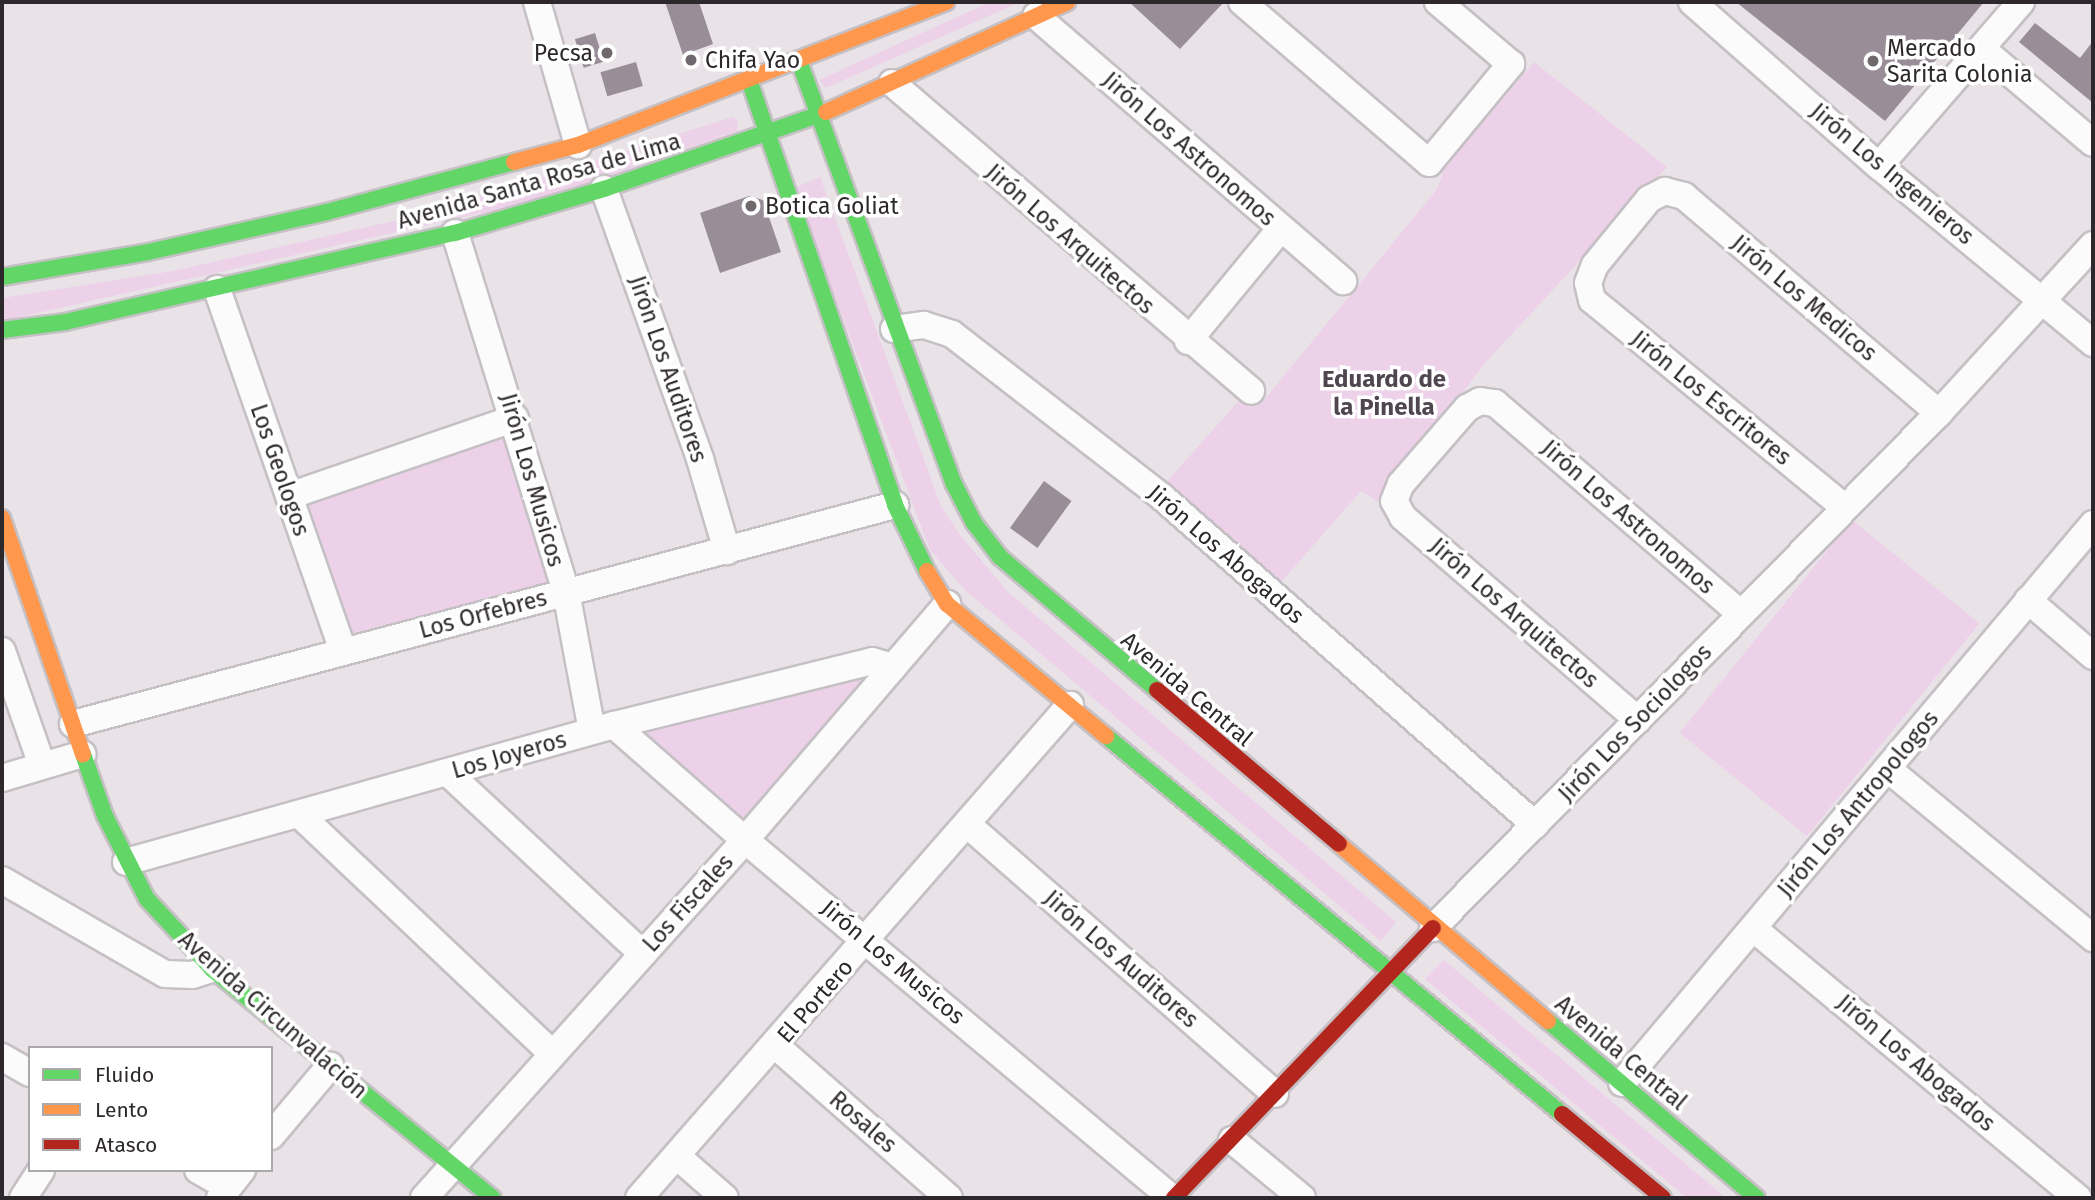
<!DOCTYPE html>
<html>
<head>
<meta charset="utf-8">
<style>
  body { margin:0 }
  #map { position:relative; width:2095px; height:1200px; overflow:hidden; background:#e9e3e8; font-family:"Fira Sans",sans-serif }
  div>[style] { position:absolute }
  .green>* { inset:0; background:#ecd1e9; transform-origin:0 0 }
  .building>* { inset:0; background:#998e98; transform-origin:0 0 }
  .roads { filter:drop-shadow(2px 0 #c5c0c4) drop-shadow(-2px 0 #c5c0c4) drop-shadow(0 2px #c5c0c4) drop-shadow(0 -2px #c5c0c4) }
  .street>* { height:26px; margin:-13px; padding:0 13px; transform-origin:13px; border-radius:13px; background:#fcfbfc }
  .fast>* { height:16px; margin:-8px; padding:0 8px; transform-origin:8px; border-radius:8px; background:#63d668 }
  .slow>* { height:16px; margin:-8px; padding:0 8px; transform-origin:8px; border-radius:8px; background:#ff974d }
  .jam>* { height:16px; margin:-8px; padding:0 8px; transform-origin:8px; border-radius:8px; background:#b3261e }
  .dots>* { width:19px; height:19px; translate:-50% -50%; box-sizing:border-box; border:4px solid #fff; border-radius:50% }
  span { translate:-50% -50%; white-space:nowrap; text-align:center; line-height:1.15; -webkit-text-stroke:7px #fff; paint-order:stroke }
  .poi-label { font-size:23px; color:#2d282c }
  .left { translate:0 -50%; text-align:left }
  .right { translate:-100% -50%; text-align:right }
  .street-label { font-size:23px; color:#2d282c }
  .neighbourhood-label { font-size:24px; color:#50464f; font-weight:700 }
  .frame { position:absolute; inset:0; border:4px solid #2d282c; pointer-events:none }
  .legend { position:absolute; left:28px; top:1046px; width:245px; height:126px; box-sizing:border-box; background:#fff; border:2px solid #aba9ab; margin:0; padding:9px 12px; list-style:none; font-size:21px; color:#2d282c }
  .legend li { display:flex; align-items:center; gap:14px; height:35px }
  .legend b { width:35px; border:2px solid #aba9ab }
</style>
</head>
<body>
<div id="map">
  <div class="green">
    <i style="clip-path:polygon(990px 2px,1020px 2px,826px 88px,819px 80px)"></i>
    <i style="clip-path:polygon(1534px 62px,1667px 167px,1485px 363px,1380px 503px,1361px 491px,1282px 581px,1162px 487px,1244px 395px,1260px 405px,1438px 188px,1444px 169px)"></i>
    <i style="clip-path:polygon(732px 117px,738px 121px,737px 131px,543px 199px,2px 321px,2px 298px,173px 271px,442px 210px)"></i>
    <i style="clip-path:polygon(820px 177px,941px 506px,960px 535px,1008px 592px,1396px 922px,1381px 941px,965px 590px,930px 550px,794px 188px)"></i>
    <i style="left:511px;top:431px;width:158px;height:217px;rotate:72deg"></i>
    <i style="left:1852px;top:520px;width:164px;height:274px;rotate:39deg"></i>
    <i style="clip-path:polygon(866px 674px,869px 678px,748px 823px,646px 739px,650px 726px)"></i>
    <i style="clip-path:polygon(1444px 960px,1726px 1198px,1687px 1198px,1425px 979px)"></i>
  </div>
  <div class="building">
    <i style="clip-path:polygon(665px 2px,699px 2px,713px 44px,683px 55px)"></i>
    <i style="clip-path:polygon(1129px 2px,1224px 2px,1180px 49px)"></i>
    <i style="clip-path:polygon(1736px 2px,1984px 2px,1885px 121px)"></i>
    <i style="clip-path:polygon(2035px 23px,2080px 58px,2093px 41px,2093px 103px,2019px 42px)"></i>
    <i style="left:595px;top:33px;width:30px;height:21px;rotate:73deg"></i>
    <i style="left:636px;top:62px;width:25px;height:37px;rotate:74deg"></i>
    <i style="clip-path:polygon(749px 196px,763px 200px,781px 252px,720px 273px,700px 213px)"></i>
    <i style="left:1044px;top:481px;width:34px;height:58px;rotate:36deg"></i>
  </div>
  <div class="roads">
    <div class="street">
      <i style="left:537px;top:2px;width:149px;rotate:74deg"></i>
      <i style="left:1242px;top:2px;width:247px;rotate:40.7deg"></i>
      <i style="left:1429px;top:163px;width:129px;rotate:-50.4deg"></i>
      <i style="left:1511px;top:64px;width:96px;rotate:-139.7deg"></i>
      <i style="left:1692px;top:2px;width:249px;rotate:41.3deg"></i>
      <i style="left:1879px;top:166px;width:278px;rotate:39.6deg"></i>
      <i style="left:1036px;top:16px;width:406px;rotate:40.8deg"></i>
      <i style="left:1982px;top:49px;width:145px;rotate:40.3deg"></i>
      <i style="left:892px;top:83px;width:473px;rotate:40.6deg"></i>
      <i style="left:1879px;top:166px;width:217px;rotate:-49.1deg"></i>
      <i style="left:604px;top:189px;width:287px;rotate:70.4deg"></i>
      <i style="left:700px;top:459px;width:96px;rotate:73.6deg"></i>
      <i style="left:455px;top:233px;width:376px;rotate:72.8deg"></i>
      <i style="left:566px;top:592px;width:141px;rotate:79.4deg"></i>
      <i style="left:217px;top:289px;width:382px;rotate:70.8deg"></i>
      <i style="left:894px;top:329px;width:30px;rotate:-8deg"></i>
      <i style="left:924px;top:325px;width:29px;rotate:18deg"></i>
      <i style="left:952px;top:334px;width:266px;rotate:37.8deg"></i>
      <i style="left:1162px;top:497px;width:497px;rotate:41.3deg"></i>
      <i style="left:1188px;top:341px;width:146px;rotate:-50.5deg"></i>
      <i style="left:289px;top:496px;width:239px;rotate:-19deg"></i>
      <i style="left:1844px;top:507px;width:326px;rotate:-140.6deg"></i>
      <i style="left:1592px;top:300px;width:17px;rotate:-103deg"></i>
      <i style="left:1588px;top:283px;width:19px;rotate:-69deg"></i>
      <i style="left:1595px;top:265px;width:85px;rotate:-50.7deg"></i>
      <i style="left:1649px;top:199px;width:18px;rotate:-27deg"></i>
      <i style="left:1665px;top:191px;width:20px;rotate:15deg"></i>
      <i style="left:1684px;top:196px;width:335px;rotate:40.4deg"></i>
      <i style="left:2028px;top:600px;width:86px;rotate:40.7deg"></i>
      <i style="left:2px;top:651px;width:121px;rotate:70.7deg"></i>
      <i style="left:1638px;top:720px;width:311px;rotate:-139.2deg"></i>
      <i style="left:1403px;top:517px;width:18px;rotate:-119deg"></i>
      <i style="left:1394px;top:501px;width:18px;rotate:-68deg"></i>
      <i style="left:1401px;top:484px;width:101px;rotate:-49deg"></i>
      <i style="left:1467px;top:408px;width:15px;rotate:-28deg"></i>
      <i style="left:1480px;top:401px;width:15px;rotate:8deg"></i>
      <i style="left:1495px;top:403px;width:324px;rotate:40.6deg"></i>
      <i style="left:73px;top:724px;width:851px;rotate:-14.92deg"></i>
      <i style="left:614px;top:725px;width:174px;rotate:41.3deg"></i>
      <i style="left:745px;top:840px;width:557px;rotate:39.98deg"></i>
      <i style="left:1888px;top:769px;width:266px;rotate:39.5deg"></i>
      <i style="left:448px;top:773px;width:266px;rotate:42.9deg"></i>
      <i style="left:2px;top:778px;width:84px;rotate:-16.5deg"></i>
      <i style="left:301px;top:816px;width:345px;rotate:43.4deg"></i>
      <i style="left:968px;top:825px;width:408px;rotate:41.2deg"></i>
      <i style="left:126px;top:862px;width:507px;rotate:-15.68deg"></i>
      <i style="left:614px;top:725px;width:266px;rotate:-13.9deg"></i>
      <i style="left:872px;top:661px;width:22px;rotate:16deg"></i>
      <i style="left:2px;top:880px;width:188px;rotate:30deg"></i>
      <i style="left:165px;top:974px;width:27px;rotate:2deg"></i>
      <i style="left:192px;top:975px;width:21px;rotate:-17deg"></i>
      <i style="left:1433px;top:928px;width:722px;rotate:-45.51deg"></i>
      <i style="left:1939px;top:413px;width:228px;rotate:-47.5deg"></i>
      <i style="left:1754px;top:929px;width:421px;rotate:39.7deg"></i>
      <i style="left:776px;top:1046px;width:230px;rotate:41.3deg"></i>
      <i style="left:2px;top:1057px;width:32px;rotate:30deg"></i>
      <i style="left:1622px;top:1083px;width:731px;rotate:-49.88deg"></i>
      <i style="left:271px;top:1136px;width:92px;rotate:-49.9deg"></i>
      <i style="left:1232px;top:1140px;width:91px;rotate:39.6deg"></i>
      <i style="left:678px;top:1157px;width:62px;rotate:41.1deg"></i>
      <i style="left:198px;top:1170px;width:34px;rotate:30deg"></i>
      <i style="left:23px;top:1198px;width:33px;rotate:-57deg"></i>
      <i style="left:220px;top:1198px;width:36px;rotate:-52deg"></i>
      <i style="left:424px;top:1198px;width:481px;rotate:-48.1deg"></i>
      <i style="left:745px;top:840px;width:311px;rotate:-49.4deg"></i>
      <i style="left:639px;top:1198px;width:655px;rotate:-48.84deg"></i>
    </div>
    <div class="fast">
      <i style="left:799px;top:61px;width:451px;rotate:69.9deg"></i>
      <i style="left:954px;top:484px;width:44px;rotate:62.9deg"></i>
      <i style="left:974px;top:523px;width:43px;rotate:52.6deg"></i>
      <i style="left:1000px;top:557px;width:206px;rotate:40.3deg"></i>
      <i style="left:749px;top:80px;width:449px;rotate:71deg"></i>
      <i style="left:895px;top:505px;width:73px;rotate:64.1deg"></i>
      <i style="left:2px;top:277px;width:148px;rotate:-9.7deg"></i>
      <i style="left:148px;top:252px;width:183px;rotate:-12.6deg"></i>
      <i style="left:327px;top:212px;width:194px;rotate:-15deg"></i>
      <i style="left:2px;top:330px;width:64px;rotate:-7.2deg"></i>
      <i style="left:65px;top:322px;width:400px;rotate:-12.9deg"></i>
      <i style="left:455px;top:233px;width:155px;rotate:-16.5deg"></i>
      <i style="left:604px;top:189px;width:235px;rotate:-19.1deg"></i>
      <i style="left:1106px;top:736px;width:592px;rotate:39.66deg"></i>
      <i style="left:83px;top:754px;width:66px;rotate:70.5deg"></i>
      <i style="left:105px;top:816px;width:93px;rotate:63.2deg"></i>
      <i style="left:147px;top:899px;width:96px;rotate:47.1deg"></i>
      <i style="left:212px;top:969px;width:362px;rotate:39.2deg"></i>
      <i style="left:1548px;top:1021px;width:274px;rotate:40.3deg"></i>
    </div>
    <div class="slow">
      <i style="left:826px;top:112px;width:265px;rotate:-24.5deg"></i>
      <i style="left:514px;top:162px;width:66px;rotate:-14.9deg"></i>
      <i style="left:578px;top:145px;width:395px;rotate:-21.2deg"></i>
      <i style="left:2px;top:518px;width:250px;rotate:71.1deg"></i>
      <i style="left:927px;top:571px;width:39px;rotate:59deg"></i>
      <i style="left:947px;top:604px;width:207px;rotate:39.7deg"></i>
      <i style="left:1339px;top:844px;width:274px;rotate:40.3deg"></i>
    </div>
    <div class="jam">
      <i style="left:1157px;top:690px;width:238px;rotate:40.2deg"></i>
      <i style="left:1562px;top:1114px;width:131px;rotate:39.7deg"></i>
      <i style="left:1174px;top:1198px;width:374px;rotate:-46.2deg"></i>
    </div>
  </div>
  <div class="dots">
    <i style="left:607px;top:53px;background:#6f696e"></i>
    <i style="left:691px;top:60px;background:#6f696e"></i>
    <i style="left:1873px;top:61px;background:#6f696e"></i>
    <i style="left:751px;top:206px;background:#6f696e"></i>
  </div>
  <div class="poi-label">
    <span class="left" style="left:1887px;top:61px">Mercado<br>Sarita Colonia</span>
    <span class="right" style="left:593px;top:53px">Pecsa</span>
    <span class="left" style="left:705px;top:60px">Chifa Yao</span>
    <span class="left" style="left:765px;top:206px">Botica Goliat</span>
  </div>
  <div class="street-label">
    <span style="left:1189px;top:149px;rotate:41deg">Jirón Los Astronomos</span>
    <span style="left:1892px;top:174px;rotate:40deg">Jirón Los Ingenieros</span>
    <span style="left:539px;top:181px;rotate:-16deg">Avenida Santa Rosa de Lima</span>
    <span style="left:1070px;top:239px;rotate:41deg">Jirón Los Arquitectos</span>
    <span style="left:1804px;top:298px;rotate:40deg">Jirón Los Medicos</span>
    <span style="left:668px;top:369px;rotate:71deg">Jirón Los Auditores</span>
    <span style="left:1711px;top:398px;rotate:39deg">Jirón Los Escritores</span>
    <span style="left:280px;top:470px;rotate:71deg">Los Geologos</span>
    <span style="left:532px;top:480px;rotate:74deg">Jirón Los Musicos</span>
    <span style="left:1628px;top:517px;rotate:41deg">Jirón Los Astronomos</span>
    <span style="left:1226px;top:554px;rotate:41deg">Jirón Los Abogados</span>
    <span style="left:1514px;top:613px;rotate:41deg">Jirón Los Arquitectos</span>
    <span style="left:483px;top:614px;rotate:-15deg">Los Orfebres</span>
    <span style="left:1187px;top:689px;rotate:40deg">Avenida Central</span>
    <span style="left:1635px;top:723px;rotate:-46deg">Jirón Los Sociologos</span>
    <span style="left:509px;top:755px;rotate:-16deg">Los Joyeros</span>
    <span style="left:1858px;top:804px;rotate:-50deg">Jirón Los Antropologos</span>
    <span style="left:688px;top:903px;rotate:-48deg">Los Fiscales</span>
    <span style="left:1121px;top:959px;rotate:41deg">Jirón Los Auditores</span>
    <span style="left:893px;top:962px;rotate:40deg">Jirón Los Musicos</span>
    <span style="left:815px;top:1001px;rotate:-49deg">El Portero</span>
    <span style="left:273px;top:1015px;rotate:41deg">Avenida Circunvalación</span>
    <span style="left:1621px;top:1053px;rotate:40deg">Avenida Central</span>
    <span style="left:1916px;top:1063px;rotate:40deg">Jirón Los Abogados</span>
    <span style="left:863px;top:1122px;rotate:41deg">Rosales</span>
  </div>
  <div class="neighbourhood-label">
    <span style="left:1384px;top:394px">Eduardo de<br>la Pinella</span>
  </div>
  <div class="frame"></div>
  <ul class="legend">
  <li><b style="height:9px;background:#63d668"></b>Fluido</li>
  <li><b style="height:9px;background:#ff974d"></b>Lento</li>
  <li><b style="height:9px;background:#b3261e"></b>Atasco</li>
  </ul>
</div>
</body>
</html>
